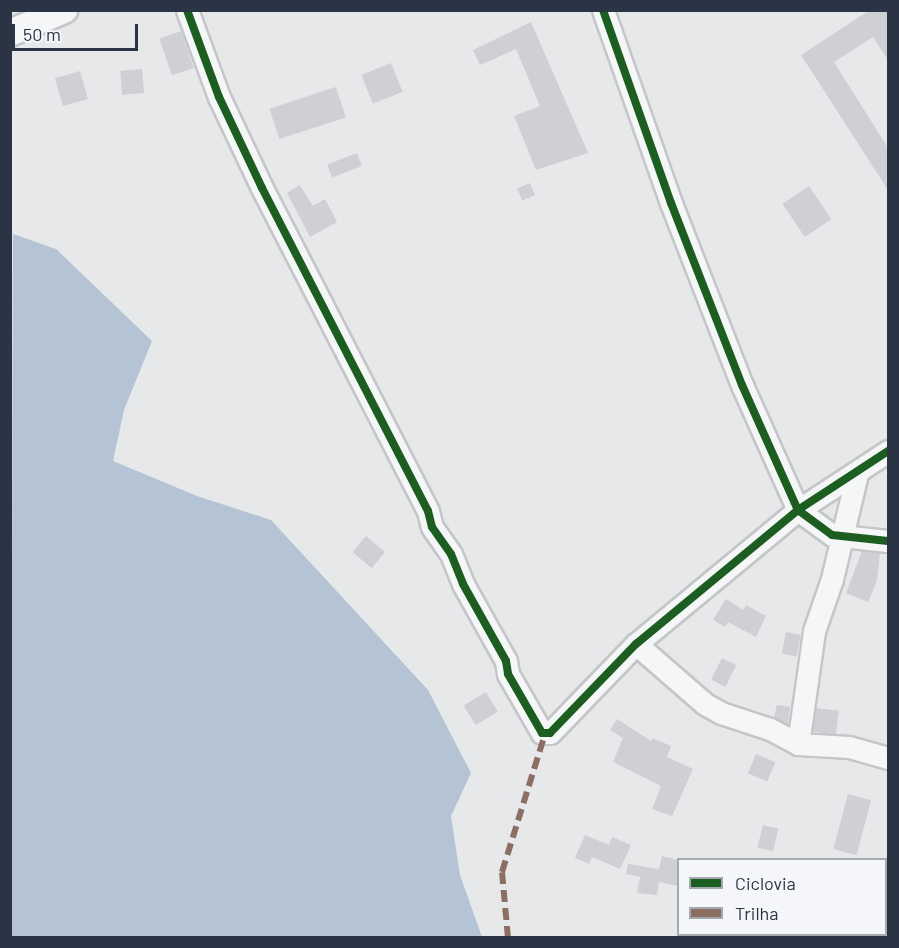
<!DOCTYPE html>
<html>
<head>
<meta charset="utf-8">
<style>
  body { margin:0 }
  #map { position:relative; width:899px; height:948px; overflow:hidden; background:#e6e8ea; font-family:Barlow,sans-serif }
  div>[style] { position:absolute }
  .water>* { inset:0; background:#b4c4d5 }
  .building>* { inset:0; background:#ced0d3; transform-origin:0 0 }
  .roads { filter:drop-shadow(2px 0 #c4c6c8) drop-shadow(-2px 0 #c4c6c8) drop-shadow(0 2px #c4c6c8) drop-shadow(0 -2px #c4c6c8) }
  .minor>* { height:21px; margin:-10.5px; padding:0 10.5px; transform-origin:10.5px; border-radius:10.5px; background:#f5f6f7 }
  .tertiary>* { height:26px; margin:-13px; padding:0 13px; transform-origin:13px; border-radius:13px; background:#f5f6f7 }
  .quiet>* { height:6px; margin-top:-3px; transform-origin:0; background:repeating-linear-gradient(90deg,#8d6e63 0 12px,transparent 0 18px) }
  .cycleway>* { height:8px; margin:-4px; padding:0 4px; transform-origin:4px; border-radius:4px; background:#1b5e20 }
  span { translate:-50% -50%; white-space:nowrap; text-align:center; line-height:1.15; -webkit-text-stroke:4.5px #f4f6f9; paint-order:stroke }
  .frame { position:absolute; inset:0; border:12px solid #2b3445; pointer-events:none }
  .legend { position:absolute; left:677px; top:858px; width:210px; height:78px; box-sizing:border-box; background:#f4f6f9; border:2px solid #a4a8b1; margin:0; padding:8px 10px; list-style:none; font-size:18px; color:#2b3445 }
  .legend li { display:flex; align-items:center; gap:12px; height:30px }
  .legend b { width:30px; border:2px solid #a4a8b1 }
  .scale { position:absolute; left:12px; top:24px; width:126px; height:27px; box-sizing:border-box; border:3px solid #2b3445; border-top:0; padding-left:8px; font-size:18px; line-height:21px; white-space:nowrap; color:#2b3445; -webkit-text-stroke:4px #f4f6f9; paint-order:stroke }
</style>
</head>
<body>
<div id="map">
  <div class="water">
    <i style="clip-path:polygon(13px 234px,56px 249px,152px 341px,124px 410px,113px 461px,197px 496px,271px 520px,428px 690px,471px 773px,451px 816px,460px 875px,482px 937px,11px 937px)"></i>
  </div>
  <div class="building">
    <i style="clip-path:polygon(870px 10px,888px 10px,888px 60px,873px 37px,834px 62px,888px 148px,888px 190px,801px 55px)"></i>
    <i style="clip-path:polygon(531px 22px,588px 153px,536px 170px,514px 116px,540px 106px,516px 49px,480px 65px,473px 50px)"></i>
    <i style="left:181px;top:31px;width:39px;height:23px;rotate:71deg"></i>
    <i style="left:391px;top:63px;width:31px;height:32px;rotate:68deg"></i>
    <i style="left:142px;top:69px;width:24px;height:22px;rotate:85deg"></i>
    <i style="left:80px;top:71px;width:29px;height:26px;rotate:74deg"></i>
    <i style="left:336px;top:87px;width:32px;height:70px;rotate:72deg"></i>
    <i style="left:357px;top:153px;width:14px;height:32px;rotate:69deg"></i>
    <i style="left:530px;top:183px;width:13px;height:14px;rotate:67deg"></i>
    <i style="clip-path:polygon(300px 185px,313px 206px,325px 199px,337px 222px,310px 237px,287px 193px)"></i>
    <i style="left:809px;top:186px;width:40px;height:32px;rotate:56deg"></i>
    <i style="left:366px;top:536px;width:25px;height:21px;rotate:40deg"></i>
    <i style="clip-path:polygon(862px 551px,880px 553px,877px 580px,868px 602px,846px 593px)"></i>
    <i style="clip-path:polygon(726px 599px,743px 610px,746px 605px,766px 616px,756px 637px,728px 622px,725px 627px,713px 620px)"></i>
    <i style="left:786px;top:632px;width:15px;height:22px;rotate:11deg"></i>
    <i style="left:722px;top:658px;width:16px;height:24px;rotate:27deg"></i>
    <i style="left:486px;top:692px;width:23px;height:26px;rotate:59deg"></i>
    <i style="clip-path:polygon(777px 705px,790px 707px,788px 724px,774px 717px)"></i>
    <i style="left:816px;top:708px;width:23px;height:24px;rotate:7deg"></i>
    <i style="clip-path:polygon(617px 719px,651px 741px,653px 738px,671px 746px,667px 757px,693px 769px,672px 816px,652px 809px,661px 786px,613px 762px,623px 738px,610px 730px)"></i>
    <i style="left:756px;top:754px;width:21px;height:21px;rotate:23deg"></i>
    <i style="left:848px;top:794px;width:24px;height:57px;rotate:15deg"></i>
    <i style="left:763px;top:825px;width:16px;height:23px;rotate:14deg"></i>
    <i style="clip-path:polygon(585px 835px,609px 845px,612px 837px,631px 845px,620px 869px,592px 857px,589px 864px,575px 858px)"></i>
    <i style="clip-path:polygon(662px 856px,678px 860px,678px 886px,659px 882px,657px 895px,637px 893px,640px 877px,626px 874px,628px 864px,659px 869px)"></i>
  </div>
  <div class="roads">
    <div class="minor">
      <i style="left:187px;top:10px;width:93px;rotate:69.8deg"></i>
      <i style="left:219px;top:97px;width:101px;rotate:64.7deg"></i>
      <i style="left:262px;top:188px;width:363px;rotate:62.8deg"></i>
      <i style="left:428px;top:511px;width:16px;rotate:76deg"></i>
      <i style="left:432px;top:527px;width:33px;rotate:55deg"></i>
      <i style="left:451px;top:554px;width:32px;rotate:68deg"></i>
      <i style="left:463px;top:584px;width:88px;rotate:60.8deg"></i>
      <i style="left:506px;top:661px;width:13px;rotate:81deg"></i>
      <i style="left:508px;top:674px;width:68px;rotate:60deg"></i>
      <i style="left:542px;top:733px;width:8px"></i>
      <i style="left:550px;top:733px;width:124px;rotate:-46deg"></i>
      <i style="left:636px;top:644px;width:210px;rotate:-39.6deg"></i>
      <i style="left:798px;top:510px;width:108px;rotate:-33.2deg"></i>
      <i style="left:603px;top:10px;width:205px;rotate:70.6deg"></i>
      <i style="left:671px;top:203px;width:195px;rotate:68.7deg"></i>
      <i style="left:742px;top:385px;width:137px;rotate:65.9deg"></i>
      <i style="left:798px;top:510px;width:42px;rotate:36.3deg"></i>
      <i style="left:832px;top:535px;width:56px;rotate:6.1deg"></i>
      <i style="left:636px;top:644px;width:91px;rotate:41deg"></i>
      <i style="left:705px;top:704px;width:18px;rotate:29deg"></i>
      <i style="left:721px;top:713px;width:52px;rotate:18.1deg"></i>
      <i style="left:770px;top:729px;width:32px;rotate:28deg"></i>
      <i style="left:798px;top:744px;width:51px;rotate:3.4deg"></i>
      <i style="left:849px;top:747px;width:41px;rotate:15.8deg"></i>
      <i style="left:798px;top:744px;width:114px;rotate:-81.9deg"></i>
      <i style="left:814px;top:631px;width:55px;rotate:-70.9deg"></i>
      <i style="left:832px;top:579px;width:108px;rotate:-76.6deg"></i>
    </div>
    <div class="tertiary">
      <i style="left:10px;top:33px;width:59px;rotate:-23.1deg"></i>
    </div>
  </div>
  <div class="quiet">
    <i style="left:508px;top:938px;width:66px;rotate:-95.2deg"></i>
    <i style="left:502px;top:872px;width:145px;rotate:-72.7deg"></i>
  </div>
  <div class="cycleway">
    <i style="left:187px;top:10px;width:93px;rotate:69.8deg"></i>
    <i style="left:219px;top:97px;width:101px;rotate:64.7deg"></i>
    <i style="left:262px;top:188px;width:363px;rotate:62.8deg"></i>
    <i style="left:428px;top:511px;width:16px;rotate:76deg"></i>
    <i style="left:432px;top:527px;width:33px;rotate:55deg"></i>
    <i style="left:451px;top:554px;width:32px;rotate:68deg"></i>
    <i style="left:463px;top:584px;width:88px;rotate:60.8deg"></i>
    <i style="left:506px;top:661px;width:13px;rotate:81deg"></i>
    <i style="left:508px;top:674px;width:68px;rotate:60deg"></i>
    <i style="left:542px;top:733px;width:8px"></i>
    <i style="left:550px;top:733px;width:124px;rotate:-46deg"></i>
    <i style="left:636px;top:644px;width:210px;rotate:-39.6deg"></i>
    <i style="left:798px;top:510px;width:108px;rotate:-33.2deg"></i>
    <i style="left:603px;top:10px;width:205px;rotate:70.6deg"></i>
    <i style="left:671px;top:203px;width:195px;rotate:68.7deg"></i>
    <i style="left:742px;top:385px;width:137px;rotate:65.9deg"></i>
    <i style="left:798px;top:510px;width:42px;rotate:36.3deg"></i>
    <i style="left:832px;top:535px;width:56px;rotate:6.1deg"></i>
  </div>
  <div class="frame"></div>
  <ul class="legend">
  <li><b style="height:8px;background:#1b5e20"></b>Ciclovia</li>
  <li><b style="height:8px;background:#8d6e63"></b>Trilha</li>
  </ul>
  <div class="scale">50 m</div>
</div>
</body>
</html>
